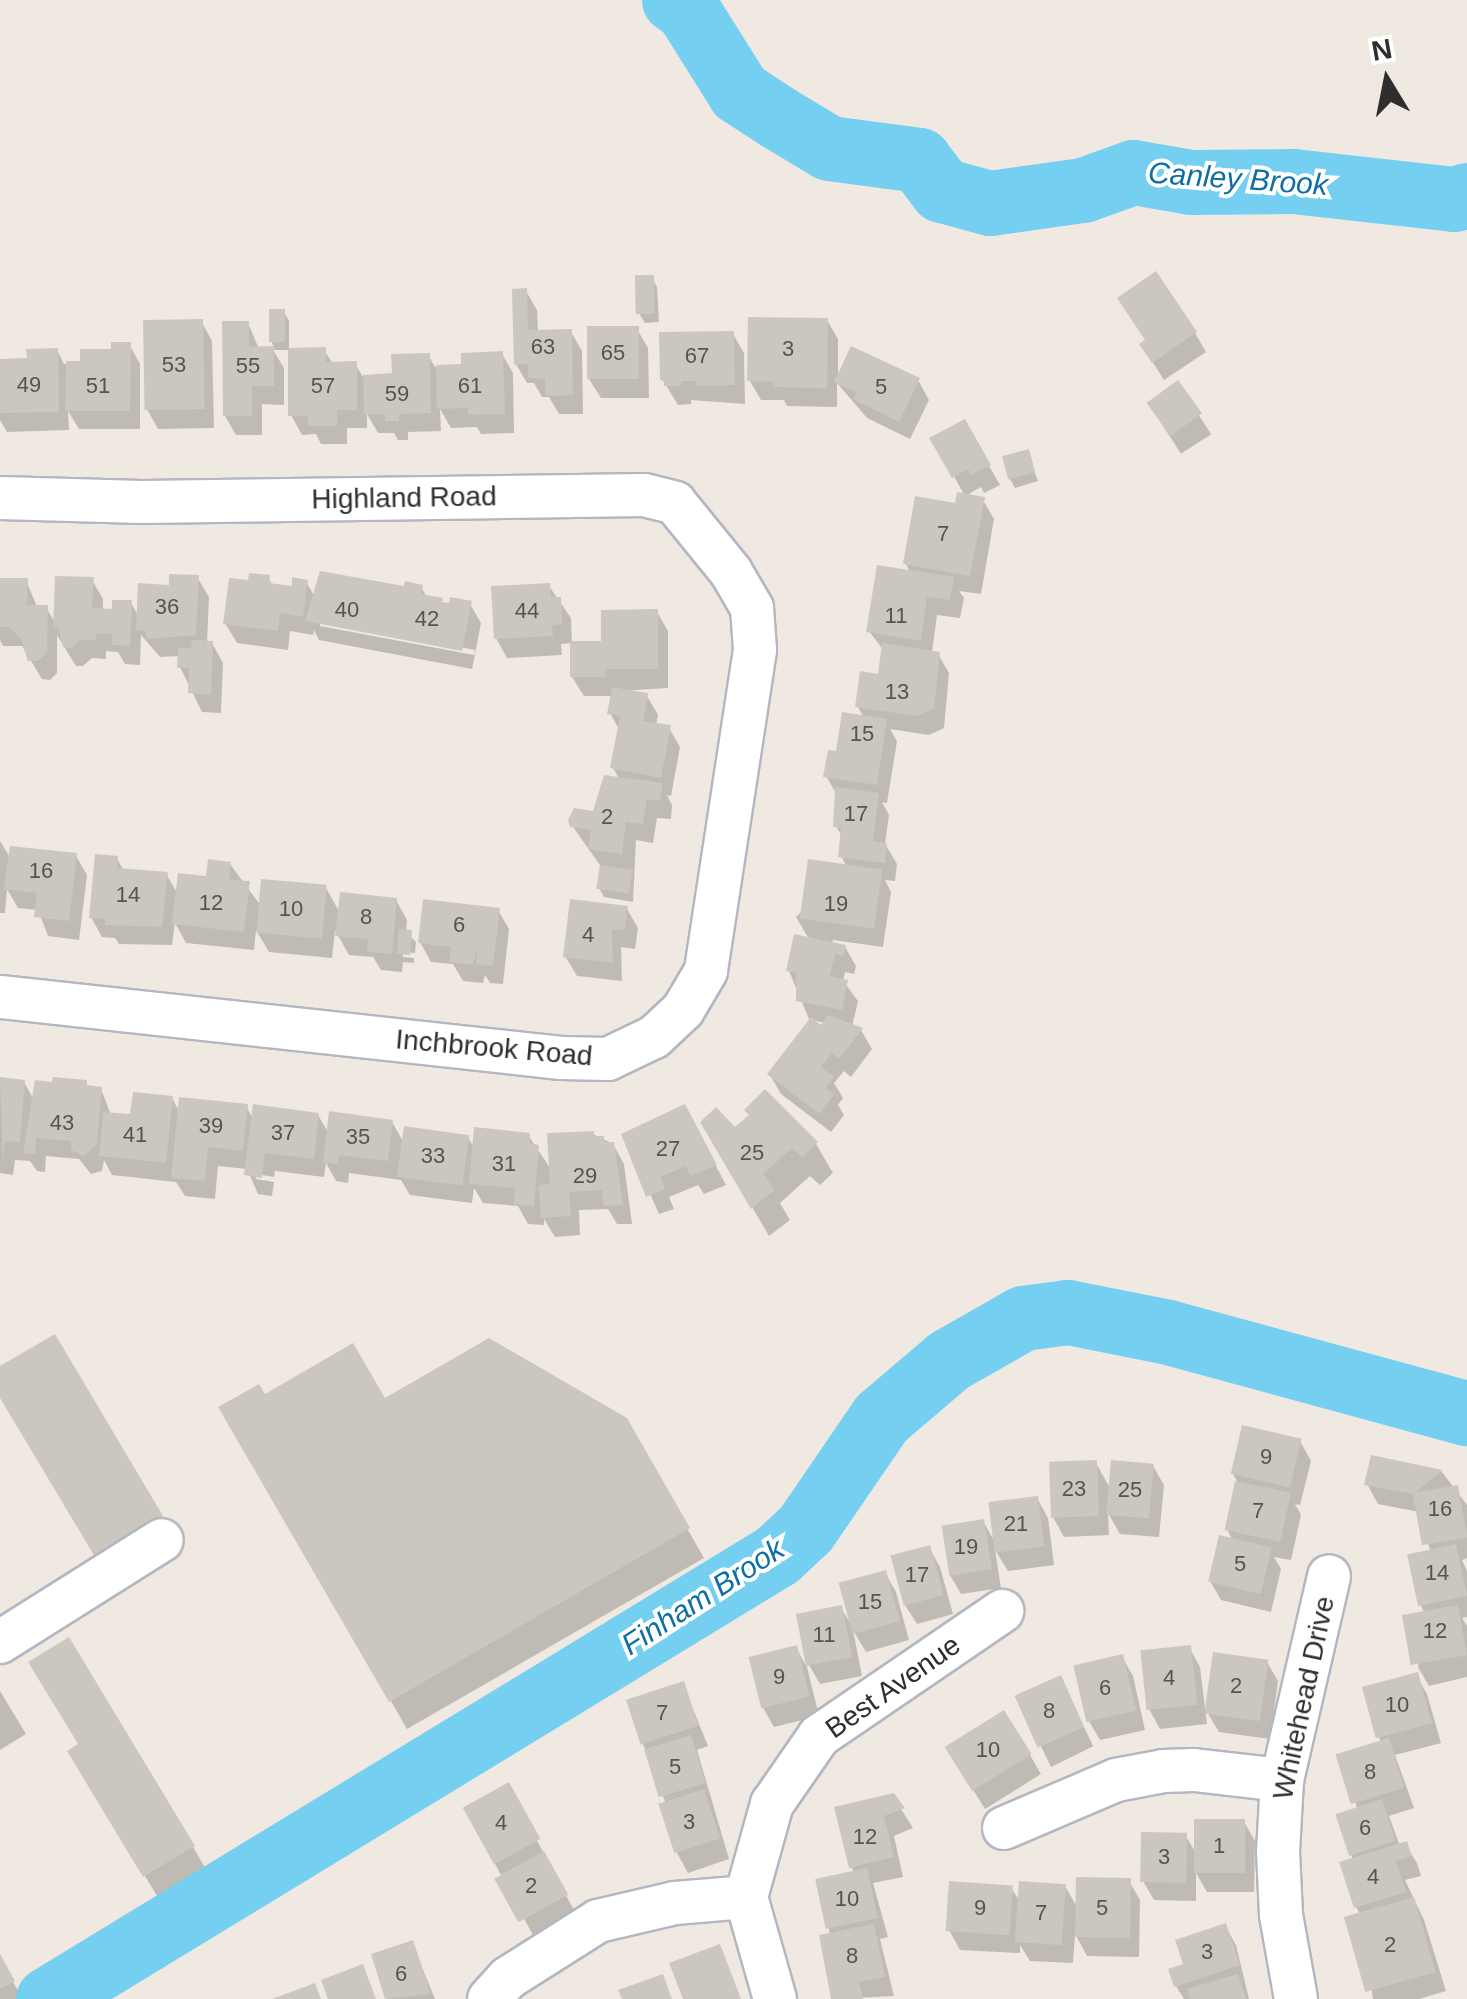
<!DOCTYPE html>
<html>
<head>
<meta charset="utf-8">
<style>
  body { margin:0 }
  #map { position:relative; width:1467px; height:1999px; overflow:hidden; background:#efe9e1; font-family:Arial,sans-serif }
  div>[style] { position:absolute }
  .shadow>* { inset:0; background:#0003; transform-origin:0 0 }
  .river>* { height:65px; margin:-32.5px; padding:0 32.5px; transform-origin:32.5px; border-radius:32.5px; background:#75cff0 }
  .building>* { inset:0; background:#cbc7bf; transform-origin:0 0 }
  .roads { filter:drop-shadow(2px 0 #b4b7c1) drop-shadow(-2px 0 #b4b7c1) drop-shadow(0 2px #b4b7c1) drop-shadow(0 -2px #b4b7c1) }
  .street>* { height:42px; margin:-21px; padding:0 21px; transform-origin:21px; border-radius:21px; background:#fff }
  span { translate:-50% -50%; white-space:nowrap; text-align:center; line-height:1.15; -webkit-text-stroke:8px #fff; paint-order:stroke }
  .number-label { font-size:22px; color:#555452 }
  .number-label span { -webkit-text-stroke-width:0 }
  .street-label { font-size:28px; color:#2e2e2e }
  .water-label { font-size:30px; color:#0d6fa3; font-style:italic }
  .north { position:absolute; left:1337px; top:30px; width:100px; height:100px; -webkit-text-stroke:8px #fff; paint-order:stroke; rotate:350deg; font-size:28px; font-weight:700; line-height:40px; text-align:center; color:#2e2e2e }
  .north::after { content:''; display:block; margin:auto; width:35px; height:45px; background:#2e2e2e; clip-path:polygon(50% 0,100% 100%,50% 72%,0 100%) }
</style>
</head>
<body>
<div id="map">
  <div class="shadow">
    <i style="clip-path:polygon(652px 278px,657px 287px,659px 322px,645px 323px,640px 315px)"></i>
    <i style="clip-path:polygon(526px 291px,537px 310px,538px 332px,571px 332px,582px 351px,583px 414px,559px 414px,549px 397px,542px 397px,534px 383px,527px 383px,516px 364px)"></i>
    <i style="clip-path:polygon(284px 312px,289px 321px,289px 350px,324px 350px,333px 364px,355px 364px,363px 377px,394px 376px,428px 355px,435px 367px,464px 366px,502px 354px,513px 373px,514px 433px,481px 434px,477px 427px,451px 428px,440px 409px,441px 431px,408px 432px,408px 440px,398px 440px,394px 433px,378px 433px,367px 414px,367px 428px,347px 428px,347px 444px,321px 444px,316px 434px,302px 435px,291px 415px,290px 350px,273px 350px,284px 368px,284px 405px,262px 404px,262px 435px,236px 435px,225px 416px,248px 323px,259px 349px,275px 349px,271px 341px)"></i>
    <i style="clip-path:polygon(827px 320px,838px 339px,838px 381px,918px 380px,929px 400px,910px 439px,867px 418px,837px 383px,837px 407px,787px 406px,784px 400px,761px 400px,750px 381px)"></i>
    <i style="clip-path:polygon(201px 321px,212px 341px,214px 428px,158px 429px,147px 409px)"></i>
    <i style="clip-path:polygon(637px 329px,648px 348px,649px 398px,601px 398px,589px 379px)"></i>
    <i style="clip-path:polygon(1195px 333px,1206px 352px,1164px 380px,1142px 345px)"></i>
    <i style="clip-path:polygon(733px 334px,744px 353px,745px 404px,691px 400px,691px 404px,678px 405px,662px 379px)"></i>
    <i style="clip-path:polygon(129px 344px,140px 364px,140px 429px,79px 429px,68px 411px,69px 430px,7px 432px,0 420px,0 361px,29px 361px,57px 350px,64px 364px,83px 364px)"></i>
    <i style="left:1178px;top:383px;width:61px;height:36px;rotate:57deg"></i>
    <i style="clip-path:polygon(964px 422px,1000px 485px,984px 493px,981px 487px,965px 496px,933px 439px)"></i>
    <i style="clip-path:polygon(1027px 452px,1038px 481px,1015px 488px,1010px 479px)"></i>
    <i style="clip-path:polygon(983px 500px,994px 519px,981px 594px,959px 591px,964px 598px,960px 618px,937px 615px,932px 653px,938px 654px,949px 673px,944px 728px,929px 735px,890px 729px,897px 741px,887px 803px,882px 802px,889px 815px,885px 844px,897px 864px,895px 881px,885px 880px,891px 892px,883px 947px,833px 940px,832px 944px,845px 947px,856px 966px,854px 974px,845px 972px,843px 981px,858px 1001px,852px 1027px,861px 1030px,872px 1049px,851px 1077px,844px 1071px,834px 1083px,843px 1098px,838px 1105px,844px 1115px,831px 1132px,781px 1094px,770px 1075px,825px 1023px,809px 1019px,789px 971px,809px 939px,796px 917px,847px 867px,841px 856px,843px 838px,836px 826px,837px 795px,826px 776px,864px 718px,858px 707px,880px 677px,884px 651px,869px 631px,910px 572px,906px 564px,957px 506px)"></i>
    <i style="clip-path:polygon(197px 577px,209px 597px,207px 643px,212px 643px,223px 663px,221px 713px,202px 712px,180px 667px,180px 656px,160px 657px,141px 635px,140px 665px,125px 664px,118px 652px,106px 651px,106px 659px,92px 658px,83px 666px,76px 666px,57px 635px,57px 673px,50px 680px,42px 679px,22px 646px,3px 646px,0 640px,0 580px,26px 580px,37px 607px,46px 607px,55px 623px,92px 580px,103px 599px,103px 611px,114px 611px,131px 603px,139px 617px,171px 587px)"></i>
    <i style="clip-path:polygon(evenodd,268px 578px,273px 586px,294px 588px,306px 582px,315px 597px,421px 587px,428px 599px,451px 606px,470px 604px,481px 623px,472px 669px,319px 640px,314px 630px,313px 635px,290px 631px,288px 650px,237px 643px,225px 623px,251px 583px,268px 578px,320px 621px,475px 650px,474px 655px,320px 626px,320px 621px)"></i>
    <i style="clip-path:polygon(549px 586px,571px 618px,572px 643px,561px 644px,562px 655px,507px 658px,496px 638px)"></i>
    <i style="clip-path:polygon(657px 612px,668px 631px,668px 688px,618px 691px,647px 696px,658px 715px,656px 725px,669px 728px,680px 747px,671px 796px,667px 795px,672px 805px,671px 819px,657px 818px,653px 843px,636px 840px,633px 902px,604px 897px,599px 888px,602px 868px,573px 827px,595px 814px,620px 780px,613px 768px,620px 731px,610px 713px,613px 696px,584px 696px,572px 677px,603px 644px)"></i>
    <i style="clip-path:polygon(0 841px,11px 859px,76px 856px,87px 875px,79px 940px,48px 936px,38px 910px,18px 908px,7px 889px,5px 913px,0 913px)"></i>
    <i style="clip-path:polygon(117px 859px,124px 871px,166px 874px,178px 894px,230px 864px,261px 906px,326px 888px,340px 913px,396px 900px,407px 920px,406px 932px,416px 942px,415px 953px,403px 952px,403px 957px,414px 958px,414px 963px,403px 962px,402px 972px,381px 970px,373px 957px,349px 955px,335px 930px,332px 958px,269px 952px,256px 930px,254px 950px,186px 943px,175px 923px,172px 945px,119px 944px,115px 938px,102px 937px,91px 917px)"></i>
    <i style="clip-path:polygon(627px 909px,638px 928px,635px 949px,621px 947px,622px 981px,577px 976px,565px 956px)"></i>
    <i style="clip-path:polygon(498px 910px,509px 929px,503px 984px,490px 983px,485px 975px,483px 983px,463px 981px,453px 964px,431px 962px,420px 942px)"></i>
    <i style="clip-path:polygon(0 1082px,24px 1082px,34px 1100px,86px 1083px,89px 1088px,101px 1089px,111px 1115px,132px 1117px,172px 1098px,180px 1113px,246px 1106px,253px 1119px,318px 1115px,329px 1134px,392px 1122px,404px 1143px,468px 1137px,475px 1150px,528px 1135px,552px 1171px,593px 1134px,613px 1144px,624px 1164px,632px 1224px,617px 1224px,608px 1209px,579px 1210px,580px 1235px,555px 1237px,544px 1219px,544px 1225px,528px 1224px,518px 1206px,483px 1203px,474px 1188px,472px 1203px,410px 1195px,401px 1180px,349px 1173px,348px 1183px,336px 1181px,326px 1163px,324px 1177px,275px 1171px,274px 1177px,256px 1174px,256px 1179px,274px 1182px,272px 1196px,258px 1194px,247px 1169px,218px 1166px,215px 1199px,185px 1196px,176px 1182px,112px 1175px,104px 1160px,102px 1171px,91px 1174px,79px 1159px,46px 1156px,45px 1172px,37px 1171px,30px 1161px,15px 1160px,13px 1175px,0 1173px)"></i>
    <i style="clip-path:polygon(765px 1093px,816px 1144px,833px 1173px,820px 1185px,810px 1176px,780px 1203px,790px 1220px,769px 1236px,703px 1123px,735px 1131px,751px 1116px)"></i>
    <i style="clip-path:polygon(695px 1126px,726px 1185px,704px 1194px,698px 1185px,669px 1197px,674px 1209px,659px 1214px,624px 1135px)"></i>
    <i style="clip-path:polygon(264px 1397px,625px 1420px,704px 1558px,407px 1729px,222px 1408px)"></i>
    <i style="clip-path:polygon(1300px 1441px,1311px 1461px,1300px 1505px,1295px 1504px,1301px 1515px,1291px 1560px,1274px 1557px,1281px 1569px,1271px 1612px,1221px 1600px,1210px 1581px,1233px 1541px,1227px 1529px,1237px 1481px,1233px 1474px)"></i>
    <i style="clip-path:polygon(1373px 1458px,1442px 1472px,1467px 1505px,1467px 1558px,1462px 1560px,1467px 1571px,1467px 1617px,1462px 1618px,1467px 1626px,1467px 1677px,1429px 1686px,1418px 1667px,1426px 1616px,1421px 1606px,1431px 1553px,1419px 1512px,1378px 1504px,1367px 1484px)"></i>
    <i style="clip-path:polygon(1096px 1463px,1111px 1490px,1153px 1466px,1164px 1485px,1159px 1537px,1120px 1534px,1108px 1513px,1109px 1535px,1064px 1537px,1053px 1517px)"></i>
    <i style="clip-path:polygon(1037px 1498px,1048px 1518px,1054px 1565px,1008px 1571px,995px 1550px,1001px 1588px,961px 1594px,950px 1575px,983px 1521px,996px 1544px)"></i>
    <i style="clip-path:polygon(929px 1548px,940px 1567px,953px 1614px,917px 1624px,905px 1605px)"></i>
    <i style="clip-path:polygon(885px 1573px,896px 1592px,909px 1640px,866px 1652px,853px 1630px,862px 1676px,820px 1684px,809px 1665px,841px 1608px,852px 1626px)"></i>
    <i style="clip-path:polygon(1189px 1647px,1200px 1667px,1207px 1724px,1160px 1729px,1149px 1709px)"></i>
    <i style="clip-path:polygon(796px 1648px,807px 1667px,819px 1716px,774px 1727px,763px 1708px)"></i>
    <i style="clip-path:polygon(1122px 1657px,1133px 1676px,1145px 1730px,1100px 1740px,1089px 1721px)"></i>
    <i style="clip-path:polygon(1267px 1662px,1278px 1681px,1270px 1739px,1219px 1732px,1207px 1712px)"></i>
    <i style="clip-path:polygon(1416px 1675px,1427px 1694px,1441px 1743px,1395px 1755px,1414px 1808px,1389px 1816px,1400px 1846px,1405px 1844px,1417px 1863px,1421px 1876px,1405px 1880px,1424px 1920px,1446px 1991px,1419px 1999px,1373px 1999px,1361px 1916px,1356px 1907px,1353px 1860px,1338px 1816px,1358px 1810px,1339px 1757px,1382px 1743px,1379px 1738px)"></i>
    <i style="left:1060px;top:1678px;width:76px;height:47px;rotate:64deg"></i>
    <i style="clip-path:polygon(683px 1684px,708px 1746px,697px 1750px,729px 1859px,688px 1873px,677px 1853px,661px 1806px,666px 1804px,643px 1744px)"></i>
    <i style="clip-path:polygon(0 1691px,26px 1734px,0 1750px)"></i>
    <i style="clip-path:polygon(1030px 1755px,1041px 1774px,985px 1809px,959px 1767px)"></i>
    <i style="clip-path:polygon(87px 1781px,193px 1847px,210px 1876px,162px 1904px)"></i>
    <i style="left:508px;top:1786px;width:146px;height:48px;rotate:62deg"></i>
    <i style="clip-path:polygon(893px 1796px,913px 1828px,894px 1836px,903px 1877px,873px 1883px,888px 1937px,880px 1939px,894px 1996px,834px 1999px,829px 1929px,855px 1874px,851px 1867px)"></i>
    <i style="clip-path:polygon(1244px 1822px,1255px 1841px,1254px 1892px,1207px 1892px,1196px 1873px,1196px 1901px,1154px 1900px,1143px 1881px,1185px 1835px,1196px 1853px)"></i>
    <i style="clip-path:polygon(1129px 1881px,1140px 1900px,1139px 1957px,1087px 1956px,1075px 1934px,1073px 1963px,1030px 1961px,1020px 1945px,1020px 1953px,960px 1950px,949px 1930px,1011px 1888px,1021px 1903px,1065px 1886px,1077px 1907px)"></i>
    <i style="clip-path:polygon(1225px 1926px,1236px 1945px,1249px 1999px,1184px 1999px,1176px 1986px,1186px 1965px)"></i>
    <i style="clip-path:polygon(412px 1943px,435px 1999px,388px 1999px,374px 1956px)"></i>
    <i style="clip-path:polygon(0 1959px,13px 1982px,23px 1999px,0 1999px)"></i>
  </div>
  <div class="river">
    <i style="left:674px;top:0;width:16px;rotate:35deg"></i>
    <i style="left:687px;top:9px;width:98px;rotate:57.9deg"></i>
    <i style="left:739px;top:92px;width:48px;rotate:33deg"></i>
    <i style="left:779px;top:118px;width:58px;rotate:31deg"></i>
    <i style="left:829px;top:148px;width:91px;rotate:7.6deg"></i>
    <i style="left:919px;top:160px;width:38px;rotate:53deg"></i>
    <i style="left:942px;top:190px;width:50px;rotate:15.2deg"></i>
    <i style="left:990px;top:203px;width:94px;rotate:-8deg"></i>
    <i style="left:1083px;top:190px;width:53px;rotate:-19.8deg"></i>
    <i style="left:1133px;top:172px;width:59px;rotate:9.8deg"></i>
    <i style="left:1191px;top:182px;width:102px;rotate:-0.6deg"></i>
    <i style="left:1293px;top:181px;width:162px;rotate:6.4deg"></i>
    <i style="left:1454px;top:199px;width:14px;rotate:-17deg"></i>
    <i style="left:48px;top:1999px;width:854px;rotate:-31.34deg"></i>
    <i style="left:777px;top:1555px;width:38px;rotate:-43deg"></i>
    <i style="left:805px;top:1529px;width:135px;rotate:-55.6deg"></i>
    <i style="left:881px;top:1418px;width:89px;rotate:-40.5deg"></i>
    <i style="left:949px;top:1360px;width:85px;rotate:-29.6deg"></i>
    <i style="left:1023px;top:1318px;width:45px;rotate:-7.6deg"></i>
    <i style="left:1068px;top:1312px;width:102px;rotate:11.3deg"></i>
    <i style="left:1168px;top:1332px;width:310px;rotate:15.2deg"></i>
  </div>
  <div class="building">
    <i style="clip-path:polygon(1156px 271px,1197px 332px,1152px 363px,1139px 344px,1145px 340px,1117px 298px)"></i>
    <i style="left:654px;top:275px;width:39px;height:19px;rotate:89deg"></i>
    <i style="clip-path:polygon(527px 288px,528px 330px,572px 329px,573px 395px,545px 396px,545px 379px,528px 378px,528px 364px,514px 365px,512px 289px)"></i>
    <i style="left:269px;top:309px;width:16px;height:33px"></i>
    <i style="clip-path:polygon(748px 317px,828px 318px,827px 388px,773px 387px,773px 382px,747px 381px)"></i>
    <i style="left:203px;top:319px;width:90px;height:60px;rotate:89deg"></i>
    <i style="clip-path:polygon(222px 321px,249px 321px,249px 347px,274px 346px,274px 386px,252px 386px,252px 416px,223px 416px)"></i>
    <i style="left:639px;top:326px;width:53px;height:52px;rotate:90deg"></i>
    <i style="clip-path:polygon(734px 331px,735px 385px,696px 386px,696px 381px,681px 381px,681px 386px,664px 386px,664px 380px,660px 380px,659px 332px)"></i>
    <i style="clip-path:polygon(111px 342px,131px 342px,130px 411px,65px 411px,66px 361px,80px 361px,80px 349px,111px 349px)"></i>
    <i style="clip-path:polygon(851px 346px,920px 378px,899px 422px,853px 399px,857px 393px,834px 382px)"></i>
    <i style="clip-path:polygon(326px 347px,326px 362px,357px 361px,357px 410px,337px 410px,337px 426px,308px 426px,308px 416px,288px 416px,288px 348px)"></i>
    <i style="clip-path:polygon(58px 348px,59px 412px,0 413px,0 359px,27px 358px,26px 349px)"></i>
    <i style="clip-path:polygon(503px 351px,505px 414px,468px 415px,468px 408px,437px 409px,436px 365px,461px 364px,461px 353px)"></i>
    <i style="clip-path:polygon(430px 353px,431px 413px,399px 414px,399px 421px,385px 421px,385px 414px,364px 415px,363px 375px,392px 373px,391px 354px)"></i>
    <i style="left:1178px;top:380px;width:41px;height:39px;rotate:54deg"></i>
    <i style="clip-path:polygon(965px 419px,991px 465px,971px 475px,968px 469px,952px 478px,929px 438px)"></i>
    <i style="left:1029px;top:449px;width:24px;height:28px;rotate:75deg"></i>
    <i style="clip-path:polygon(957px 492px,985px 497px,970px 576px,903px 564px,915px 496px,955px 503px)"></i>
    <i style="clip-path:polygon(877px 565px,954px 577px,950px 600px,927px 597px,921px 641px,866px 632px)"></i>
    <i style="clip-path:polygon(320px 571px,404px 586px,405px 581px,423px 585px,421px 594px,443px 598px,442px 602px,449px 603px,450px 597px,472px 601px,462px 651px,305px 621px)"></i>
    <i style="clip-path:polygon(249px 573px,270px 575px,269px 583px,292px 586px,292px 577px,308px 580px,303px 617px,280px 613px,278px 631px,223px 624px,229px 578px,248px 580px)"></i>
    <i style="clip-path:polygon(169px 574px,199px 575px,196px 635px,146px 639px,146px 631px,136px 630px,138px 583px,169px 585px)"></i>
    <i style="clip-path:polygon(55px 576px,94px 577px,92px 608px,112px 609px,112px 600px,132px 600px,130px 646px,112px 645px,112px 634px,96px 633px,96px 640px,80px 640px,71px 648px,63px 647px,58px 627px,53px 627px)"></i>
    <i style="clip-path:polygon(0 578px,28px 578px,27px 605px,48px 605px,47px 653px,38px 661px,28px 661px,21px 639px,9px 627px,0 627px)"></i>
    <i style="clip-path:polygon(550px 583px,551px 597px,561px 597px,562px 624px,552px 625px,553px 636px,494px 639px,491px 586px)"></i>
    <i style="clip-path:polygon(658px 609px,658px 669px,605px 669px,605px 677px,570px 677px,570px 641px,601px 641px,601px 610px)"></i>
    <i style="clip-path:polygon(192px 640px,213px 641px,211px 695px,188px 693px,189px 668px,177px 668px,178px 648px,191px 648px)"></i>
    <i style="clip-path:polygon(882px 643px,940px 652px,934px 709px,917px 716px,855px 707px,860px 671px,878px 674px)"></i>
    <i style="clip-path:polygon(612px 687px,648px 693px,643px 721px,671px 725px,661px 778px,610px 768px,620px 716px,607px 714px)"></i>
    <i style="clip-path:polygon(842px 712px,887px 719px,877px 785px,823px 777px,828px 750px,836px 751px)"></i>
    <i style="clip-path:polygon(604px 775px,663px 783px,660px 801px,647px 799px,643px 824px,626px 822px,622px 854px,588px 849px,591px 830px,570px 827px,568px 820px,574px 808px,593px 811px)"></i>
    <i style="clip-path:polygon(835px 787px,879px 793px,873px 841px,887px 843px,885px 863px,838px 857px,841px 828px,833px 827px)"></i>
    <i style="clip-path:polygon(10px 846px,77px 853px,69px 921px,34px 917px,37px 893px,4px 889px)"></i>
    <i style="clip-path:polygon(95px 854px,118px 856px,117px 868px,168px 872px,162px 927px,105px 925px,105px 919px,89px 918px)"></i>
    <i style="clip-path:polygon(208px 859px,231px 862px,229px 880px,250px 881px,244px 932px,172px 924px,178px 873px,206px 876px)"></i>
    <i style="left:808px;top:859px;width:75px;height:60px;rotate:8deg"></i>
    <i style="left:600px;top:865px;width:33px;height:24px;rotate:9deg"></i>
    <i style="left:261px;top:879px;width:66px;height:54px;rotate:5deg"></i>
    <i style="clip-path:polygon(340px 892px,397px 898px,392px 954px,367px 952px,368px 939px,335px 936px)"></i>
    <i style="clip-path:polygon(423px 899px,500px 908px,493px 966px,476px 964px,478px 945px,473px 965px,449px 962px,451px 947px,418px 943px)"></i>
    <i style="clip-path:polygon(570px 899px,628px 906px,625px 930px,612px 929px,613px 963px,563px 957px)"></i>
    <i style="left:399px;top:929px;width:13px;height:25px;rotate:4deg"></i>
    <i style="clip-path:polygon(794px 934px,846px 945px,844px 956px,835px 954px,830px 976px,848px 980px,842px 1010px,796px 1001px,796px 973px,786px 971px)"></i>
    <i style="clip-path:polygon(828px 1015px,863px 1028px,839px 1059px,832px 1053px,821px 1067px,834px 1077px,826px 1088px,834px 1094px,819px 1114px,767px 1074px,811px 1017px,821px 1025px)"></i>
    <i style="clip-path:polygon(0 1077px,25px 1080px,20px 1142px,5px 1141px,3px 1163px)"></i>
    <i style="clip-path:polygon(53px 1077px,87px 1080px,87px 1085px,102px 1087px,97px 1144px,84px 1156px,71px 1150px,71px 1141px,36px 1138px,35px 1154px,23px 1153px,35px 1080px,52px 1082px)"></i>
    <i style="clip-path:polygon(765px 1089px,818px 1142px,802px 1157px,792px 1148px,763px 1174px,775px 1190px,751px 1209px,700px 1122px,716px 1107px,735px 1127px,749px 1115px,744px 1110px)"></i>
    <i style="clip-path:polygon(133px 1092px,173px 1096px,166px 1163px,99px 1156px,103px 1112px,130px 1114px)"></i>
    <i style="clip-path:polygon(179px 1097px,248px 1104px,243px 1151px,208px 1147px,205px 1181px,171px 1178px)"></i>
    <i style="clip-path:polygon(253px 1104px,319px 1113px,314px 1159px,265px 1153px,262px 1178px,244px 1175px)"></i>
    <i style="clip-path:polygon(685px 1104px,717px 1165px,690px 1176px,686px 1166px,660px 1177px,665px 1189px,646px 1197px,621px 1134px)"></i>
    <i style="clip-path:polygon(329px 1111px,393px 1120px,388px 1161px,339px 1155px,338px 1164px,323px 1163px)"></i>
    <i style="left:404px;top:1126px;width:66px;height:51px;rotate:8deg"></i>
    <i style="clip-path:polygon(474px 1127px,530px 1133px,529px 1143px,539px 1145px,534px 1206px,514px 1205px,515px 1188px,469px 1184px)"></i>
    <i style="clip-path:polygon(594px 1131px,594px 1136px,604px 1136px,604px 1142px,614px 1142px,623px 1205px,603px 1206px,602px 1190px,569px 1192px,571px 1216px,541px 1218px,539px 1185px,550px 1184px,547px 1133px)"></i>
    <i style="clip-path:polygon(55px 1334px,163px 1516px,95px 1557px,0 1398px,0 1366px)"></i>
    <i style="clip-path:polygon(489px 1338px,627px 1418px,690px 1528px,389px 1702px,218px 1407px,259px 1384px,265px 1394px,353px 1343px,385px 1398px)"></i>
    <i style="left:1242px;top:1425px;width:61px;height:50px;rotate:13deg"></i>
    <i style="clip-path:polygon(1371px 1455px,1443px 1470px,1413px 1494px,1364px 1485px)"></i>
    <i style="left:1097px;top:1460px;width:56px;height:48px;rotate:88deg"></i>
    <i style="left:1111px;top:1460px;width:43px;height:55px;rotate:5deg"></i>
    <i style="left:1235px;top:1481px;width:57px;height:50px;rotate:12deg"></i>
    <i style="left:1458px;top:1485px;width:53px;height:46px;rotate:80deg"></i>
    <i style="left:1038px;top:1496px;width:51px;height:50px;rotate:83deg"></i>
    <i style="left:984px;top:1519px;width:51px;height:43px;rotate:81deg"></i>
    <i style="left:1219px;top:1535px;width:54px;height:48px;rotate:13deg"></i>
    <i style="left:1456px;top:1544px;width:53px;height:50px;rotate:78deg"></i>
    <i style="left:930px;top:1545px;width:52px;height:41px;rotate:75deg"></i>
    <i style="left:886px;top:1570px;width:53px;height:49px;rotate:75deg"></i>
    <i style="left:842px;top:1605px;width:53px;height:47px;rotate:79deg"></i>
    <i style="left:1458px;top:1605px;width:51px;height:57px;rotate:80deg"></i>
    <i style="clip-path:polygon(69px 1637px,195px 1846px,143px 1877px,67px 1751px,78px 1744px,28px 1662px)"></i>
    <i style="left:797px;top:1645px;width:53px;height:50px;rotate:76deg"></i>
    <i style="left:1191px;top:1645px;width:60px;height:51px;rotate:84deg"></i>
    <i style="left:1213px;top:1652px;width:56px;height:62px;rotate:8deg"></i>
    <i style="left:1123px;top:1654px;width:58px;height:51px;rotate:77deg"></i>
    <i style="left:1418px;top:1672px;width:53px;height:58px;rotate:75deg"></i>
    <i style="left:1061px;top:1675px;width:57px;height:51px;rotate:66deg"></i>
    <i style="left:684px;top:1681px;width:47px;height:61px;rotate:72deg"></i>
    <i style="left:1004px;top:1710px;width:52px;height:70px;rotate:58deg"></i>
    <i style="left:691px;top:1735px;width:50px;height:49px;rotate:73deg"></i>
    <i style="left:1389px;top:1738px;width:52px;height:56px;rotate:73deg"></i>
    <i style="left:509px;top:1782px;width:65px;height:53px;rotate:61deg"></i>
    <i style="left:704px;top:1789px;width:52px;height:48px;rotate:72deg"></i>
    <i style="clip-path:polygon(894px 1793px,905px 1808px,884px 1816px,894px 1857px,849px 1868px,834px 1807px)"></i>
    <i style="left:1382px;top:1799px;width:44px;height:49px;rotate:72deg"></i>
    <i style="left:1194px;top:1819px;width:51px;height:54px"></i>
    <i style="left:1141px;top:1832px;width:46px;height:50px;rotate:1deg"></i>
    <i style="clip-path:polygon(1407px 1841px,1412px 1856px,1396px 1861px,1406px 1892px,1354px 1908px,1339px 1862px)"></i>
    <i style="left:544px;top:1851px;width:50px;height:57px;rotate:61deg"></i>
    <i style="left:867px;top:1868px;width:51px;height:53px;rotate:78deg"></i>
    <i style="left:1076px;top:1877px;width:55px;height:60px;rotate:1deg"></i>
    <i style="left:949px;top:1881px;width:64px;height:50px;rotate:4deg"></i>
    <i style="left:1019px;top:1881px;width:47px;height:61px;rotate:4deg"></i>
    <i style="left:1414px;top:1897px;width:78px;height:73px;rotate:74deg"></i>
    <i style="clip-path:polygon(1226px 1923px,1240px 1965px,1174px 1987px,1168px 1969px,1183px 1964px,1175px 1940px)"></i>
    <i style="clip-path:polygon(874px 1924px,885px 1977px,859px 1982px,863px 1999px,831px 1999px,819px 1935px)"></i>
    <i style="clip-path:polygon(413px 1940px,431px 1994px,385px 1999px,371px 1954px)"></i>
    <i style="clip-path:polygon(720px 1944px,741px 1999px,683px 1999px,669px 1963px)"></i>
    <i style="clip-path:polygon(0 1954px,15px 1981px,0 1989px)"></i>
    <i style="clip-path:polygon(363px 1964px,376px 1999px,328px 1999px,321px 1980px)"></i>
    <i style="clip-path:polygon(663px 1974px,672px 1999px,622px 1999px,618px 1990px)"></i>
    <i style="clip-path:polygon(1238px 1974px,1246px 1999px,1190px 1999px,1187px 1989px)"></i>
    <i style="clip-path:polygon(315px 1983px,321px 1999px,272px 1999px)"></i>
  </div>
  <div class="roads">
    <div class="street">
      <i style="left:0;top:498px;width:142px;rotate:1.6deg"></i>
      <i style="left:142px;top:502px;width:502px;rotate:-0.8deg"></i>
      <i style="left:644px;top:495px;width:32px;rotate:14deg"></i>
      <i style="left:675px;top:503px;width:89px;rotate:50.9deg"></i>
      <i style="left:731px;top:572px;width:42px;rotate:59.7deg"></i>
      <i style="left:752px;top:608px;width:42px;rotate:85.9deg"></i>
      <i style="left:755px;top:650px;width:325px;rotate:98.7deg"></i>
      <i style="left:706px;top:971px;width:45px;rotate:120.5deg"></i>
      <i style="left:683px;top:1010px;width:40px;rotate:137deg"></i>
      <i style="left:654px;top:1037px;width:51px;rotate:154.4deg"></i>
      <i style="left:608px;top:1059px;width:47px;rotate:-178.8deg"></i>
      <i style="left:561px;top:1058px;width:564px;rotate:-173.79deg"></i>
      <i style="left:0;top:1642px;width:191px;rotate:-32.2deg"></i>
      <i style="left:1004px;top:1828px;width:122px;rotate:-23.2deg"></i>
      <i style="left:1116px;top:1780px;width:48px;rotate:-10.8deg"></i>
      <i style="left:1163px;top:1771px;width:31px;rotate:-2deg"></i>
      <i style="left:1194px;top:1770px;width:89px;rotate:6.5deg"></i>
      <i style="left:489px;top:1999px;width:28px;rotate:-48deg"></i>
      <i style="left:508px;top:1978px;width:107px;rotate:-32.3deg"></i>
      <i style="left:598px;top:1921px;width:79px;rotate:-13.2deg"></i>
      <i style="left:675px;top:1903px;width:71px;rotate:-4.8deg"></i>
      <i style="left:775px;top:1999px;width:106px;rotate:-105.9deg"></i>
      <i style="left:746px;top:1897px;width:97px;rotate:-74.4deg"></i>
      <i style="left:772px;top:1804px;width:83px;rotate:-55.3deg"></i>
      <i style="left:819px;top:1736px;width:222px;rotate:-34.3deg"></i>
      <i style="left:1296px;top:1999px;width:85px;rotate:-100.1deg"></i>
      <i style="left:1281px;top:1915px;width:63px;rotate:-92.7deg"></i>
      <i style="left:1278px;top:1852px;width:72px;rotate:-86.8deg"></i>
      <i style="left:1282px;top:1780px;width:209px;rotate:-77deg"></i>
    </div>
  </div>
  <div class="number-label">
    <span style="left:543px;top:347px">63</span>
    <span style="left:788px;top:349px">3</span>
    <span style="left:613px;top:353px">65</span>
    <span style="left:697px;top:356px">67</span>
    <span style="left:174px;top:365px">53</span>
    <span style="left:248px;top:366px">55</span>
    <span style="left:29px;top:385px">49</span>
    <span style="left:98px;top:386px">51</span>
    <span style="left:323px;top:386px">57</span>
    <span style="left:470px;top:386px">61</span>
    <span style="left:881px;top:387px">5</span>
    <span style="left:397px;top:394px">59</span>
    <span style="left:943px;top:534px">7</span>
    <span style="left:167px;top:607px">36</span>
    <span style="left:347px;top:610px">40</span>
    <span style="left:527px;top:611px">44</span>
    <span style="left:896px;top:616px">11</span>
    <span style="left:427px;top:619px">42</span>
    <span style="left:897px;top:692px">13</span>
    <span style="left:862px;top:734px">15</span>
    <span style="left:856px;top:814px">17</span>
    <span style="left:607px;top:817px">2</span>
    <span style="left:41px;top:871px">16</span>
    <span style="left:128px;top:895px">14</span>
    <span style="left:211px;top:903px">12</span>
    <span style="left:836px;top:904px">19</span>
    <span style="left:291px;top:909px">10</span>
    <span style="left:366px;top:917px">8</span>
    <span style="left:459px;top:925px">6</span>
    <span style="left:588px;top:935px">4</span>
    <span style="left:62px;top:1123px">43</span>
    <span style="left:211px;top:1126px">39</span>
    <span style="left:283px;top:1133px">37</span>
    <span style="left:135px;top:1135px">41</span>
    <span style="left:358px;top:1137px">35</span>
    <span style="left:668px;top:1149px">27</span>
    <span style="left:752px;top:1153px">25</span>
    <span style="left:433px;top:1156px">33</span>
    <span style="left:504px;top:1164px">31</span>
    <span style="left:585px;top:1176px">29</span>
    <span style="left:1266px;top:1457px">9</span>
    <span style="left:1074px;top:1489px">23</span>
    <span style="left:1130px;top:1490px">25</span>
    <span style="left:1440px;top:1509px">16</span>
    <span style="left:1258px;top:1511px">7</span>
    <span style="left:1016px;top:1524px">21</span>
    <span style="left:966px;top:1547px">19</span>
    <span style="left:1240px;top:1564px">5</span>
    <span style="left:1437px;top:1573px">14</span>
    <span style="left:917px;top:1575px">17</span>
    <span style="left:870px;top:1602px">15</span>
    <span style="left:1435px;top:1631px">12</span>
    <span style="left:824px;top:1635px">11</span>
    <span style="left:779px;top:1677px">9</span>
    <span style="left:1169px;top:1678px">4</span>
    <span style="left:1236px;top:1686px">2</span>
    <span style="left:1105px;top:1688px">6</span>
    <span style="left:1397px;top:1705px">10</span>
    <span style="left:1049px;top:1711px">8</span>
    <span style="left:662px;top:1713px">7</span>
    <span style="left:988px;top:1750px">10</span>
    <span style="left:675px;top:1767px">5</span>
    <span style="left:1370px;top:1772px">8</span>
    <span style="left:689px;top:1822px">3</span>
    <span style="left:501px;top:1823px">4</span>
    <span style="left:1365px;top:1828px">6</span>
    <span style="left:865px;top:1837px">12</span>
    <span style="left:1219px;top:1846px">1</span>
    <span style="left:1164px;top:1857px">3</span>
    <span style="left:1373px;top:1877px">4</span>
    <span style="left:531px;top:1886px">2</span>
    <span style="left:847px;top:1899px">10</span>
    <span style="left:980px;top:1908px">9</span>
    <span style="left:1102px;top:1908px">5</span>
    <span style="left:1041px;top:1913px">7</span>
    <span style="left:1390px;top:1945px">2</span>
    <span style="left:1207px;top:1952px">3</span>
    <span style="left:852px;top:1956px">8</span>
    <span style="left:401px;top:1974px">6</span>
  </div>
  <div class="street-label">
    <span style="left:404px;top:498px;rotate:-1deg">Highland Road</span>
    <span style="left:494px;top:1048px;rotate:5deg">Inchbrook Road</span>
    <span style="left:893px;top:1687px;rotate:-35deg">Best Avenue</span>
    <span style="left:1304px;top:1698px;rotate:-78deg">Whitehead Drive</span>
  </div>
  <div class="water-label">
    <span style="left:1238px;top:179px;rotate:4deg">Canley Brook</span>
    <span style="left:703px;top:1597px;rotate:-33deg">Finham Brook</span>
  </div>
  <div class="north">N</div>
</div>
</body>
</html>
